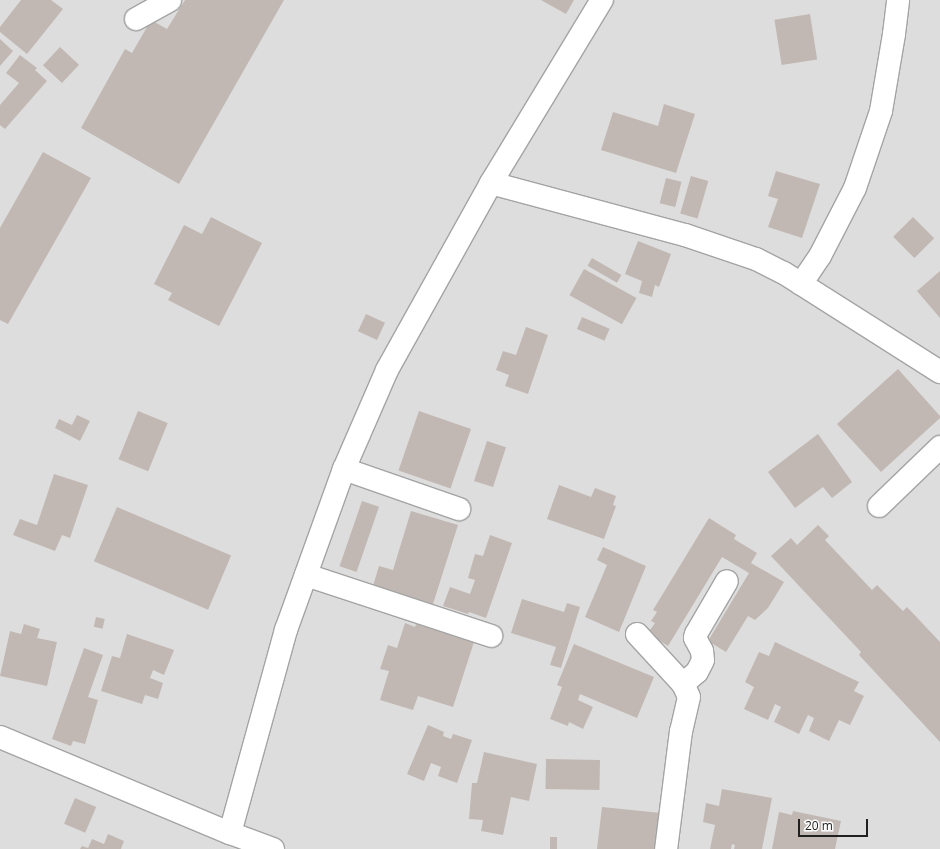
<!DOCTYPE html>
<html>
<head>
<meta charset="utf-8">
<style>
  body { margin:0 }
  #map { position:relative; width:940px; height:849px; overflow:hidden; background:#f0ece6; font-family:"Open Sans",sans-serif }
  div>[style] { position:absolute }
  .residential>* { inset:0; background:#dedddd; transform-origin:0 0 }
  .building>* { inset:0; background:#c1b8b3; transform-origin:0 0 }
  .roads { filter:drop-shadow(1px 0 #a4a4a4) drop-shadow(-1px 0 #a4a4a4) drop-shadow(0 1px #a4a4a4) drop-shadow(0 -1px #a4a4a4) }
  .minor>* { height:22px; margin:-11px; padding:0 11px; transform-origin:11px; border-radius:11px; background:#fff }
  span { translate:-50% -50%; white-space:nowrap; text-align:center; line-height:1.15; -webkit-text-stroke:4px #fff; paint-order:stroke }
  .scale { position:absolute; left:798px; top:819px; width:70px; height:18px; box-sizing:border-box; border:2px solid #202020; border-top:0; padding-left:5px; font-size:12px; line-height:14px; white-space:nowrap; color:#202020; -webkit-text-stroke:3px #fff; paint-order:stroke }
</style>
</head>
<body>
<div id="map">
  <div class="residential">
    <i style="left:0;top:0;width:940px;height:849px"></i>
  </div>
  <div class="building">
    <i style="clip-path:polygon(21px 0,51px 0,63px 9px,27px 54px,0 32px,0 27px)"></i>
    <i style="clip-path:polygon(185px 0,284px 0,179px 184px,81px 128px,125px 49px,132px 53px,151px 20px,167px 29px)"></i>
    <i style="clip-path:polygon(541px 0,574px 0,566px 14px)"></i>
    <i style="left:810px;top:14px;width:46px;height:36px;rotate:81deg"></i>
    <i style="clip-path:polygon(0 39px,13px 51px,0 66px)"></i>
    <i style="left:60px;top:47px;width:26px;height:25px;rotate:43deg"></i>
    <i style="clip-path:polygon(20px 55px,37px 68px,35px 70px,47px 81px,5px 129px,0 125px,0 105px,19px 83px,6px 73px)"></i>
    <i style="clip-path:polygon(664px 104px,695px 114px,676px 173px,601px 150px,613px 112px,658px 126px)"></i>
    <i style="clip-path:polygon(43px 152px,91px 178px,8px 324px,0 320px,0 228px)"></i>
    <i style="clip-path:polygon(776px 171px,820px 184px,802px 238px,768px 227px,778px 199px,768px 196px)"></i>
    <i style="left:691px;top:176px;width:18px;height:39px;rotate:16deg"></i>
    <i style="left:666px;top:178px;width:16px;height:26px;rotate:14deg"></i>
    <i style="clip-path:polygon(211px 217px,262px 243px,219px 326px,168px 300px,172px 293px,154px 284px,184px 225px,202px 234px)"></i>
    <i style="left:913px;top:217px;width:30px;height:28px;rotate:45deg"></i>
    <i style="clip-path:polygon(638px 241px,671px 254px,659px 287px,655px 285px,652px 297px,639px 293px,642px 281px,625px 274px)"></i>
    <i style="left:592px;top:258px;width:34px;height:9px;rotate:30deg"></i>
    <i style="left:584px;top:269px;width:60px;height:30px;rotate:29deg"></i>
    <i style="clip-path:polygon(940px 271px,940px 318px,917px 291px)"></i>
    <i style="left:366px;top:314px;width:21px;height:19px;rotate:25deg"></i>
    <i style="left:582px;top:317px;width:30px;height:13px;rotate:23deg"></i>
    <i style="clip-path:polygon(526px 327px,548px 335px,528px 394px,505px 386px,509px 375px,496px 370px,503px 351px,516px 355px)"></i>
    <i style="clip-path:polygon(898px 369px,940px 416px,940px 418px,881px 472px,837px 424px)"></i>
    <i style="left:138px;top:411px;width:32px;height:52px;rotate:22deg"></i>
    <i style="left:419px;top:411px;width:55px;height:63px;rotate:19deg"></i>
    <i style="clip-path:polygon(77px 415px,90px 421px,80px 441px,55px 428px,59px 419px,72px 425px)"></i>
    <i style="clip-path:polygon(818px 434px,852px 482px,832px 498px,823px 487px,795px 508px,768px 472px)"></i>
    <i style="left:487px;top:441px;width:20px;height:42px;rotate:18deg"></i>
    <i style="clip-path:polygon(54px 474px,88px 485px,70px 538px,62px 535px,55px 551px,13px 535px,20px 519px,37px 525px)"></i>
    <i style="clip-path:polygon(559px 485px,591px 497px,595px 488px,616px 496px,613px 505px,616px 506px,604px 539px,547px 519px)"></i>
    <i style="left:362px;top:501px;width:18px;height:69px;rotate:19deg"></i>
    <i style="left:117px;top:507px;width:124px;height:59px;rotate:23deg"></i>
    <i style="clip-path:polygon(411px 511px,458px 525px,433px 604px,373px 586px,379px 566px,393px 570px)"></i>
    <i style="clip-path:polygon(709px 518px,736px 535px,734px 539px,757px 553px,751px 563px,784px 582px,768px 608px,755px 620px,748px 616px,726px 652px,708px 641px,749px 573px,722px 557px,668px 646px,648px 633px,655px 623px,651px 621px,657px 612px,653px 610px)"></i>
    <i style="clip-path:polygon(818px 525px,829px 536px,825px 540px,872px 590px,877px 585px,903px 611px,907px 607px,940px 642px,940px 742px,859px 655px,861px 652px,771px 556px,791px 538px,797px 545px)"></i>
    <i style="clip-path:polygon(490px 535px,512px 543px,486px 618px,469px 612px,468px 614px,443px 606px,450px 587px,470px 594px,475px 580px,468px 578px,475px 554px,483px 556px)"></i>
    <i style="clip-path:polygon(603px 547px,646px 566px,619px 632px,585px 617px,607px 565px,597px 560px)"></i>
    <i style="clip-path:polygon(522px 599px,564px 612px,567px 603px,580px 607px,561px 668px,550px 665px,556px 647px,511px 633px)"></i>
    <i style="left:96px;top:617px;width:9px;height:10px;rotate:13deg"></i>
    <i style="clip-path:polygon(405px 623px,415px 627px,416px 624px,474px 642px,453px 707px,418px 696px,413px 710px,380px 700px,389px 671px,380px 669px,388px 645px,397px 648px)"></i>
    <i style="clip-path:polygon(24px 624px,40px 629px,37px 638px,57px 642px,47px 686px,0 676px,10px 631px,21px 634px)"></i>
    <i style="clip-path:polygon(127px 634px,174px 650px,164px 675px,153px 670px,150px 678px,163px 683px,158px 699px,145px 695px,142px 704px,101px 691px,112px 656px,120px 658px)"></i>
    <i style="clip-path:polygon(775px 642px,859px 682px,854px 691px,864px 696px,850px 725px,839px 720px,829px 741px,809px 731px,814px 718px,808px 715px,799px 734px,774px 722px,781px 707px,775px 704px,768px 720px,744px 709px,754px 687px,745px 682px,759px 652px,769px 656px)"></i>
    <i style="clip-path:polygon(574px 644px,654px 677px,637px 718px,580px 694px,578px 700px,593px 707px,583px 729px,569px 722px,568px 726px,550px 719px,562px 687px,557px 685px)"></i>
    <i style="clip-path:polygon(84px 648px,103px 655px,88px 697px,98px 700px,85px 744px,73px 741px,71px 746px,52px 739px)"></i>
    <i style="clip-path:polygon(428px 725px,444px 732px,443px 736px,451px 739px,453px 734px,472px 740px,457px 783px,438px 776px,441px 767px,431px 763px,424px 781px,407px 774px)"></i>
    <i style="clip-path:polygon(484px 752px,537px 764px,529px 801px,511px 797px,503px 835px,481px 831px,483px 820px,469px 819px,472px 783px,477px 783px)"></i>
    <i style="left:546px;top:759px;width:54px;height:30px;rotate:1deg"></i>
    <i style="clip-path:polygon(722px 789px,772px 798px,762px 849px,734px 849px,735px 845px,732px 844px,731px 849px,710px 849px,715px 825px,703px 822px,706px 803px,719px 806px)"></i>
    <i style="left:75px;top:798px;width:23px;height:28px;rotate:23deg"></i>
    <i style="clip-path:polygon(602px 807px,661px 813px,657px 849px,597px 849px)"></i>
    <i style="clip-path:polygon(793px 811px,841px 821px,835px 849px,772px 849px,779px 812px,792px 815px)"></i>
    <i style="clip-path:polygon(108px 834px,124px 841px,121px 849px,80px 849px,82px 846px,88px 848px,92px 839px,104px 844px)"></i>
    <i style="left:550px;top:837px;width:7px;height:12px"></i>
  </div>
  <div class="roads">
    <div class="minor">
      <i style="left:136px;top:19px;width:39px;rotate:-29deg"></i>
      <i style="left:491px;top:183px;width:201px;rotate:15deg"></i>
      <i style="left:685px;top:235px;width:75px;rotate:18.7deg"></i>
      <i style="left:756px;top:259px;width:31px;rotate:27deg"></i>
      <i style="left:784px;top:273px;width:185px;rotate:32.4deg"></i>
      <i style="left:801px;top:284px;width:34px;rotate:-56deg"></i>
      <i style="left:820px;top:256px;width:76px;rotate:-62.8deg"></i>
      <i style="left:855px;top:188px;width:81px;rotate:-71.3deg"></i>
      <i style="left:881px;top:111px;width:78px;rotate:-80.4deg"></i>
      <i style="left:894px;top:34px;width:34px;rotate:-83deg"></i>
      <i style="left:344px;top:469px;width:122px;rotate:19.2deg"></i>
      <i style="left:879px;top:506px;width:85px;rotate:-44deg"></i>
      <i style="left:306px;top:575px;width:195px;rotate:18.2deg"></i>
      <i style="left:637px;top:634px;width:68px;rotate:47.4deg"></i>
      <i style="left:683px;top:684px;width:14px;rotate:65deg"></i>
      <i style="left:689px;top:697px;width:35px;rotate:103deg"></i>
      <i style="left:681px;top:731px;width:119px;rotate:97.2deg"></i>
      <i style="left:683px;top:684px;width:18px;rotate:-41deg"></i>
      <i style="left:697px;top:672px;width:13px;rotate:-63deg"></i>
      <i style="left:703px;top:660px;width:9px;rotate:-96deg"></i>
      <i style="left:702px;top:651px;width:15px;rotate:-118deg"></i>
      <i style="left:695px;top:638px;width:4px;rotate:-76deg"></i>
      <i style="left:696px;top:634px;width:61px;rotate:-59.7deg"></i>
      <i style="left:0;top:737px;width:249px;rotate:22.7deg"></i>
      <i style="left:230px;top:833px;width:46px;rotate:20.4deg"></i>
      <i style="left:230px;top:833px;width:211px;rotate:-74.6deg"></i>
      <i style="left:286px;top:630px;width:171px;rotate:-70.2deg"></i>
      <i style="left:344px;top:469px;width:108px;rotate:-66.5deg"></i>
      <i style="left:387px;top:370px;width:214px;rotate:-60.9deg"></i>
      <i style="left:491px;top:183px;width:214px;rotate:-58.8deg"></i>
    </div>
  </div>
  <div class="scale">20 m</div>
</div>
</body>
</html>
